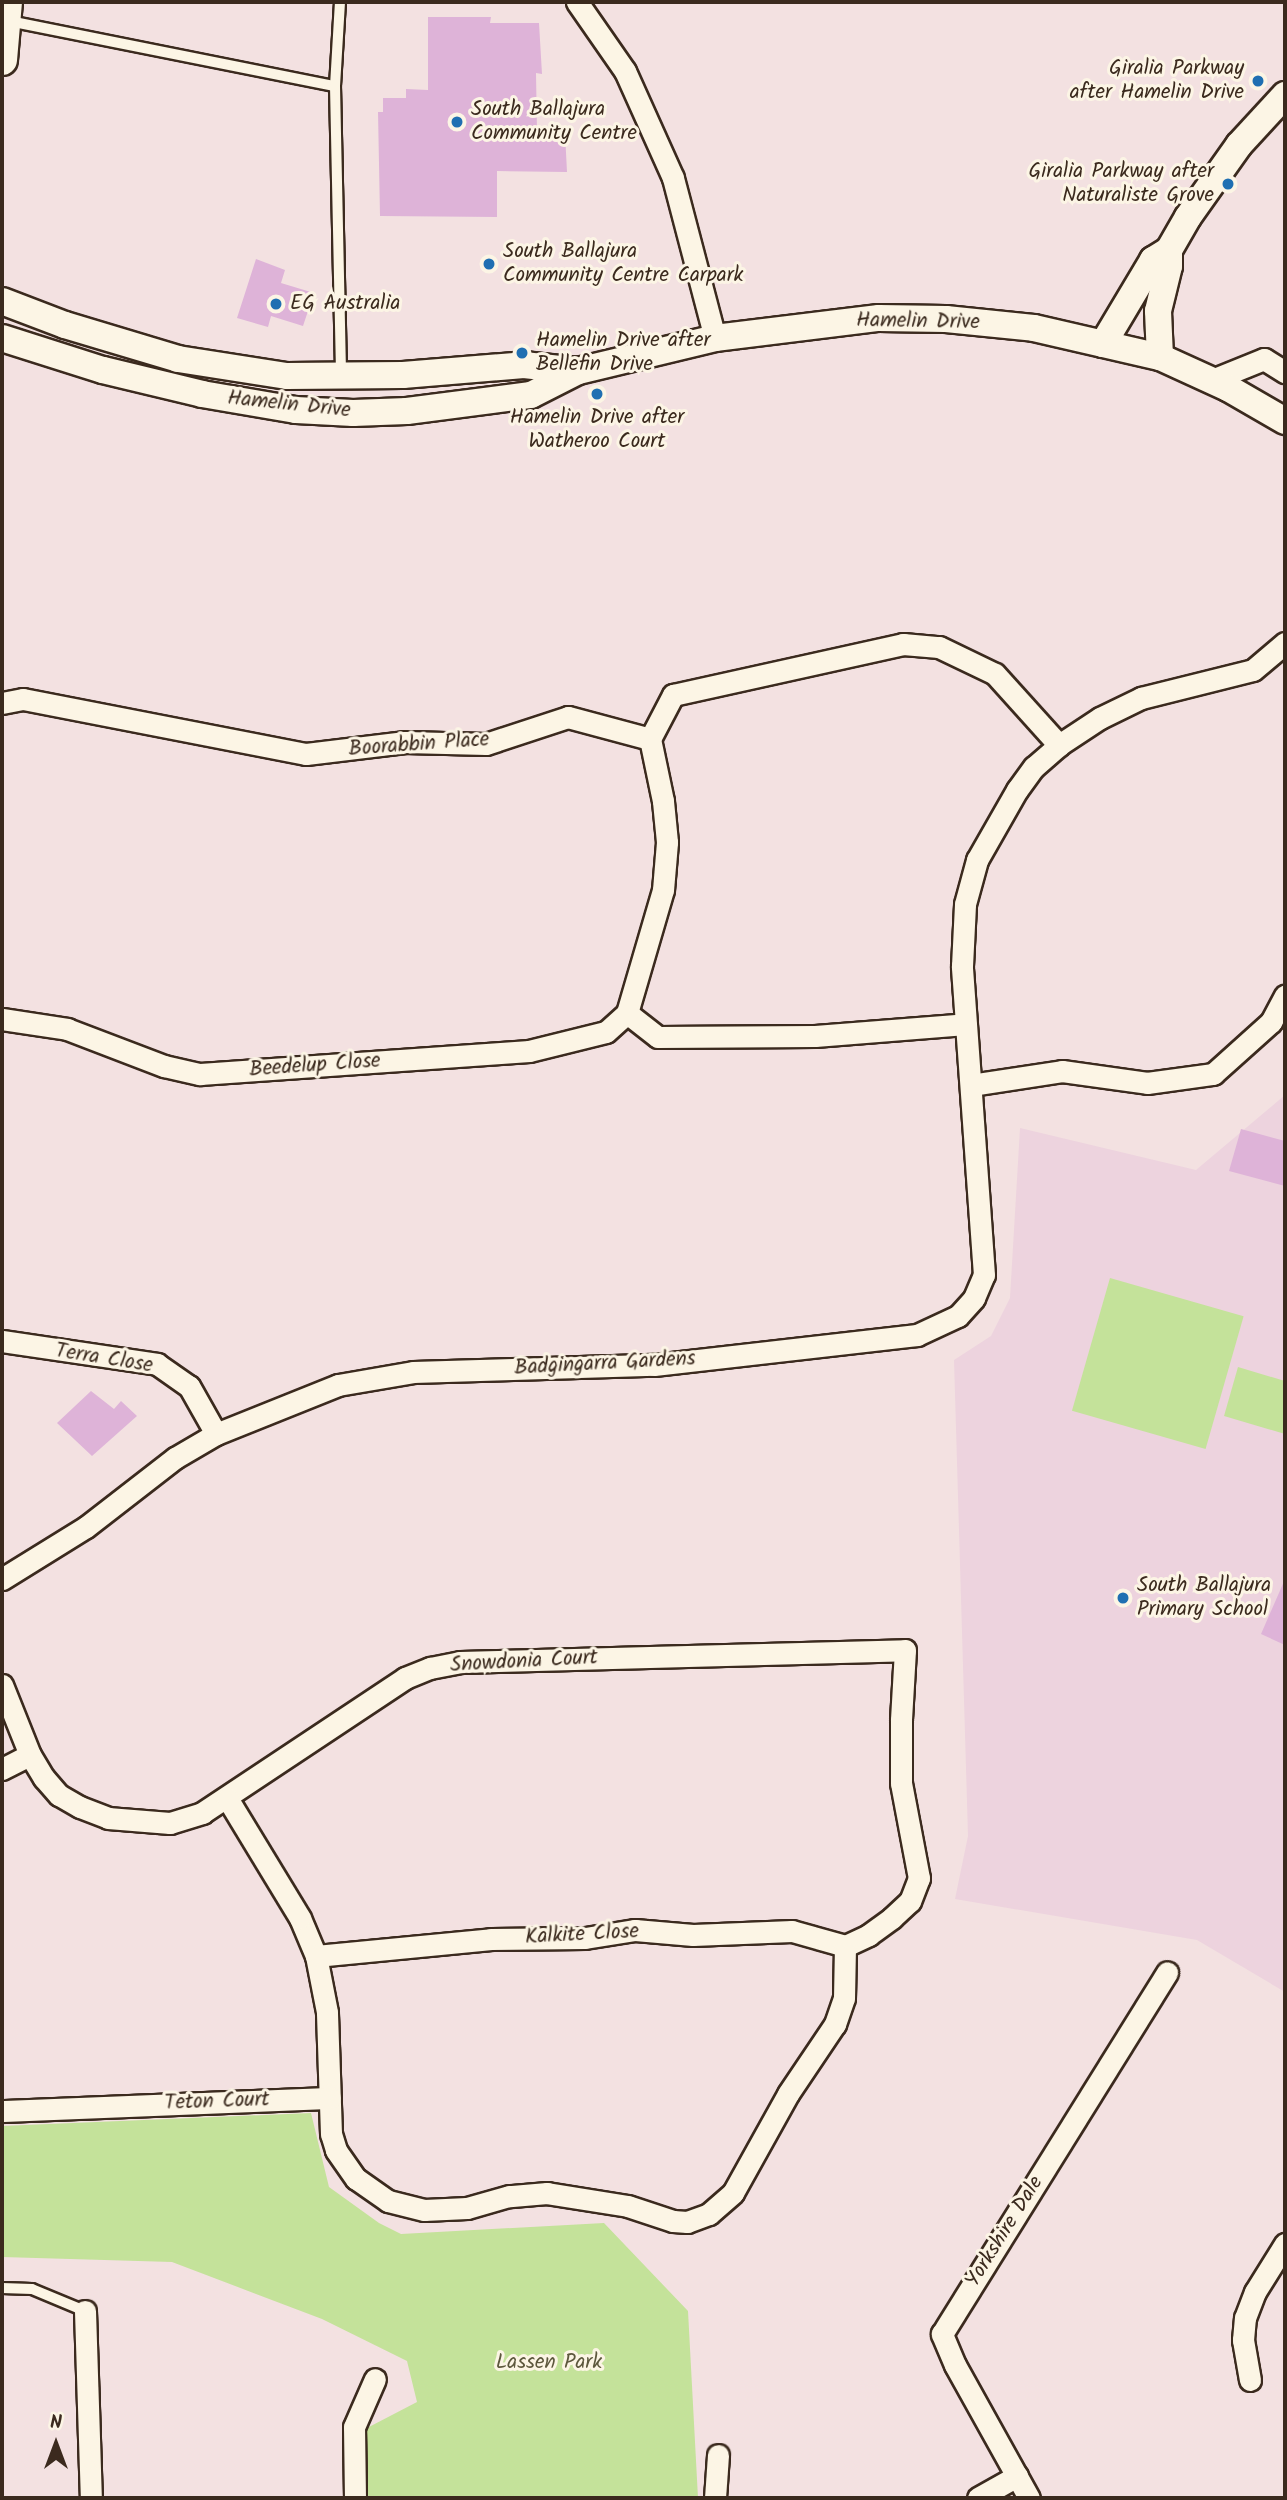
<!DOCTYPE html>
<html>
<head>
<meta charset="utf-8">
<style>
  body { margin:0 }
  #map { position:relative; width:1287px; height:2500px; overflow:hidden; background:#f3e1e1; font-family:Kalam,sans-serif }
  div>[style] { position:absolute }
  .built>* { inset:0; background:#edd3de }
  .green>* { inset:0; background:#c4e29a; transform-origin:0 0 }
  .building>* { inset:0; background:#deb3d8 }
  .roads { filter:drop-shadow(2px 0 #3b2a1e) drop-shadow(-2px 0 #3b2a1e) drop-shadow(0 2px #3b2a1e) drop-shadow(0 -2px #3b2a1e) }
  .service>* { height:10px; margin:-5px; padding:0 5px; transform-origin:5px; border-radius:5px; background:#fcf5e5 }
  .minor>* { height:21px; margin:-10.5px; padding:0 10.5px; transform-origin:10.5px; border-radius:10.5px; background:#fcf5e5 }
  .tertiary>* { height:26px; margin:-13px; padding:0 13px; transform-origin:13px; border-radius:13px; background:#fcf5e5 }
  .secondary>* { height:30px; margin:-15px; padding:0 15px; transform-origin:15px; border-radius:15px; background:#fcf5e5 }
  .dots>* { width:19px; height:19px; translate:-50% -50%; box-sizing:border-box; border:4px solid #fcf5e5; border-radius:50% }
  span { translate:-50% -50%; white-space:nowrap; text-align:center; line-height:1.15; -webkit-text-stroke:6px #fcf5e5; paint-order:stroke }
  .poi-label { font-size:21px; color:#3b2a1e }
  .right { translate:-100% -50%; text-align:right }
  .left { translate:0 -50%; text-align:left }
  .street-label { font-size:21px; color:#3b2a1e }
  .park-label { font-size:21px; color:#5d583d }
  .frame { position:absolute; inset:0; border:4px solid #3b2a1e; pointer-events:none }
  .north { position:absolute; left:21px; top:2409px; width:70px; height:70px; -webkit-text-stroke:5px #fcf5e5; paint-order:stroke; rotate:0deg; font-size:19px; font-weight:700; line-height:28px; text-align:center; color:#3b2a1e }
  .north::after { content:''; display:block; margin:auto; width:24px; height:32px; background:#3b2a1e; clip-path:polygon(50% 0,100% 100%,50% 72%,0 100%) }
</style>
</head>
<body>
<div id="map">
  <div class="built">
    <i style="clip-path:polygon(1285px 1095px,1285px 1992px,1197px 1940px,955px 1899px,968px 1836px,954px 1360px,991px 1336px,1010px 1298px,1020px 1128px,1196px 1170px)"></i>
  </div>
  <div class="green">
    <i style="left:1110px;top:1278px;width:139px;height:138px;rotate:16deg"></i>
    <i style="clip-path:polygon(1238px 1367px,1285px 1381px,1285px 1434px,1224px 1416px)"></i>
    <i style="clip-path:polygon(311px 2113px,329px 2187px,379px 2223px,401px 2234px,604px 2223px,688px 2311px,698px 2498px,367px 2498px,367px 2428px,417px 2402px,407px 2361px,322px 2319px,172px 2262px,2px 2257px,2px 2126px)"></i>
  </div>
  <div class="building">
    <i style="clip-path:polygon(428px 17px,491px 17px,490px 23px,539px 23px,542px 74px,536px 73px,537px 132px,565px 133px,567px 172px,497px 171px,497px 217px,380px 216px,378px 112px,383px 112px,383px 98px,406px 98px,406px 89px,428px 90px)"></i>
    <i style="clip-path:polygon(256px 259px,285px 270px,281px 283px,314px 293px,303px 326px,271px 316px,268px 327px,237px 318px)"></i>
    <i style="clip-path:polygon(1241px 1129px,1285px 1141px,1285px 1186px,1229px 1171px)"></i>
    <i style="clip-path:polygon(91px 1391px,114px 1409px,121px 1401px,137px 1416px,92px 1456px,57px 1423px)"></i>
    <i style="clip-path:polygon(1285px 1579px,1285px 1645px,1261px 1634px)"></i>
  </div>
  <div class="roads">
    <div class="service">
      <i style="left:9px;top:21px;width:332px;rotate:11.3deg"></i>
      <i style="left:335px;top:86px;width:288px;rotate:88.8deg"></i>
      <i style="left:335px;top:86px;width:84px;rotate:-86.6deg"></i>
      <i style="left:2px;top:2288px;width:30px;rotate:2deg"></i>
      <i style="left:32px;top:2289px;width:57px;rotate:22.5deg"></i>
    </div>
    <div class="minor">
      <i style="left:577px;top:2px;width:84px;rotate:55.2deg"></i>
      <i style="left:625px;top:71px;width:117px;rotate:65.8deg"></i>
      <i style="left:673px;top:178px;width:165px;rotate:75.3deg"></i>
      <i style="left:1212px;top:380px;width:56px;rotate:-22deg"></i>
      <i style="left:1264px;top:359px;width:25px;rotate:32deg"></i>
      <i style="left:2px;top:703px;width:21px;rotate:-11deg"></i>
      <i style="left:23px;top:699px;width:288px;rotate:11deg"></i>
      <i style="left:306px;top:754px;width:100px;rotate:-6.9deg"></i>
      <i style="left:405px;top:742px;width:81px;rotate:1.4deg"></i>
      <i style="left:486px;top:744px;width:86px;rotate:-18.2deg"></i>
      <i style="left:568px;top:717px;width:85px;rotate:15deg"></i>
      <i style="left:650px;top:739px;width:50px;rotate:-62.4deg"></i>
      <i style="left:673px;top:695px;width:236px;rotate:-12.5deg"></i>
      <i style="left:903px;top:644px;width:36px;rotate:5deg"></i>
      <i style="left:939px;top:647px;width:62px;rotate:25.7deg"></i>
      <i style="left:995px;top:674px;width:96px;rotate:48deg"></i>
      <i style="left:627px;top:1013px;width:39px;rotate:38deg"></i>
      <i style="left:658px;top:1037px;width:157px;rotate:-0.4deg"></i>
      <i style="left:815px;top:1036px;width:151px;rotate:-4.5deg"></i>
      <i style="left:2px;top:1019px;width:66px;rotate:8.7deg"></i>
      <i style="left:67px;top:1029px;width:104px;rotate:20.9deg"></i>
      <i style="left:164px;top:1066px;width:37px;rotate:13deg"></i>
      <i style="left:200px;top:1074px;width:330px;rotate:-4deg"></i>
      <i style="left:529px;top:1051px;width:79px;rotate:-13.9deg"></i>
      <i style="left:606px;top:1032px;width:28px;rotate:-42deg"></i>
      <i style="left:627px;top:1013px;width:128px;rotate:-73.7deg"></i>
      <i style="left:663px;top:890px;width:48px;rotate:-85.2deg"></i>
      <i style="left:667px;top:842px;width:41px;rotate:-95.6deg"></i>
      <i style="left:663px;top:801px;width:63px;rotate:-101.8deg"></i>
      <i style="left:971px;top:1085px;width:92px;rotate:-8.7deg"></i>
      <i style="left:1062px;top:1071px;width:86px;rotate:8deg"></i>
      <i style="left:1147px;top:1083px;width:67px;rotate:-7.8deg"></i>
      <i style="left:1213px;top:1074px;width:78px;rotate:-41.9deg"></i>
      <i style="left:1271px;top:1022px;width:30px;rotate:-62deg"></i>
      <i style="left:2px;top:1341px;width:157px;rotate:8.4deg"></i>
      <i style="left:157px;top:1364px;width:39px;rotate:35deg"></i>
      <i style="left:189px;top:1386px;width:55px;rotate:60.6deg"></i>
      <i style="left:2px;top:1579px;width:99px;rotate:-31.8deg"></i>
      <i style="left:86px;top:1527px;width:113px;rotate:-37.8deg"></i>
      <i style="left:175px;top:1458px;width:48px;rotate:-30.3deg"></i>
      <i style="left:216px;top:1434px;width:131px;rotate:-21.9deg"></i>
      <i style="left:338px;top:1385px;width:76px;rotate:-9.8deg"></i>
      <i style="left:413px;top:1372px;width:241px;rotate:-1.7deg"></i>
      <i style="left:654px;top:1365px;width:265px;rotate:-6.5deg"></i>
      <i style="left:917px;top:1335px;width:45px;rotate:-24.9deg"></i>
      <i style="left:958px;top:1316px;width:24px;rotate:-48deg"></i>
      <i style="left:974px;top:1298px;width:25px;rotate:-67deg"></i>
      <i style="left:984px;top:1275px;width:310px;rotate:-94.1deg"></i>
      <i style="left:962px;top:966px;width:62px;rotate:-87.2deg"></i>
      <i style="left:965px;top:904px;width:46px;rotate:-74.7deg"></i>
      <i style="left:977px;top:860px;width:81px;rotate:-60.3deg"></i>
      <i style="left:1017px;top:790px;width:29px;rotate:-54deg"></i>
      <i style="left:1034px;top:767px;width:33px;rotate:-41deg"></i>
      <i style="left:1059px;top:745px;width:49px;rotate:-33.4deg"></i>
      <i style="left:1100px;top:718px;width:46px;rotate:-26deg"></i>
      <i style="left:1141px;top:698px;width:115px;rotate:-14deg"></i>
      <i style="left:1253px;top:670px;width:42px;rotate:-40.2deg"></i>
      <i style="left:2px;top:1685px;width:75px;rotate:68.2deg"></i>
      <i style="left:30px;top:1755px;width:27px;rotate:59deg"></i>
      <i style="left:44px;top:1778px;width:23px;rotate:49deg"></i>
      <i style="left:59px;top:1795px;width:24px;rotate:30deg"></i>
      <i style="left:80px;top:1807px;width:30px;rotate:21deg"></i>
      <i style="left:108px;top:1818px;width:62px;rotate:4.6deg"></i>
      <i style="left:170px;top:1823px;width:34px;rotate:-17deg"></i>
      <i style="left:202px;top:1813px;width:244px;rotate:-33.6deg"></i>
      <i style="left:405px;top:1678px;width:27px;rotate:-22deg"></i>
      <i style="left:430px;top:1668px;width:32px;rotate:-11deg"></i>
      <i style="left:461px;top:1662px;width:444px;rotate:-1.5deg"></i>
      <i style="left:905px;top:1650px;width:70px;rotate:93.3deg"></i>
      <i style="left:901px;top:1720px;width:63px;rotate:90deg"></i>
      <i style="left:901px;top:1783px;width:97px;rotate:79.3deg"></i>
      <i style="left:919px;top:1878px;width:25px;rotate:111deg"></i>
      <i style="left:910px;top:1901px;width:25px;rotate:137deg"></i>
      <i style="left:892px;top:1918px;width:29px;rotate:144deg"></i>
      <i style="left:869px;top:1935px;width:26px;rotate:155deg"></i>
      <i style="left:845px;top:1946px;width:52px;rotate:91.1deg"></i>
      <i style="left:844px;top:1998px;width:28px;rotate:109deg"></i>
      <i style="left:835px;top:2024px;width:84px;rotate:123.9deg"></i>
      <i style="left:788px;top:2094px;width:113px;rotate:119.1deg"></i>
      <i style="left:733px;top:2193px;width:32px;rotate:139deg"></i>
      <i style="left:709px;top:2214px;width:23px;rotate:160deg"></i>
      <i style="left:687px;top:2222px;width:14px;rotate:-176deg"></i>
      <i style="left:673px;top:2221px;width:47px;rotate:-161.6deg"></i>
      <i style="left:628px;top:2206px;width:82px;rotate:-170.9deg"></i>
      <i style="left:547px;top:2193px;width:38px;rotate:175deg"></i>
      <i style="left:509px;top:2196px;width:44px;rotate:164.1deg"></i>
      <i style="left:467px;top:2208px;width:43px;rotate:177.3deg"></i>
      <i style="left:424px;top:2210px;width:37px;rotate:-166deg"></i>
      <i style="left:388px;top:2201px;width:39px;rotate:-145deg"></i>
      <i style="left:356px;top:2179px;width:35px;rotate:-125deg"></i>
      <i style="left:336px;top:2150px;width:17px;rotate:-107deg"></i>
      <i style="left:331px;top:2134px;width:122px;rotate:-91.9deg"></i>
      <i style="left:327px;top:2012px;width:57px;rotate:-101.1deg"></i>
      <i style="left:316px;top:1956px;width:41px;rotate:-112.8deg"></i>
      <i style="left:300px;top:1918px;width:140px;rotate:-121.3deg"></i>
      <i style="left:2px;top:1769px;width:31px;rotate:-27deg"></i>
      <i style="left:316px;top:1956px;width:176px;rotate:-5.5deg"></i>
      <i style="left:491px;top:1939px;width:94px;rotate:-0.6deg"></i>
      <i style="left:585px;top:1938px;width:51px;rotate:-9.1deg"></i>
      <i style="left:635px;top:1930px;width:58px;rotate:4.9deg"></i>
      <i style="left:693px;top:1935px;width:99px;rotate:-2.3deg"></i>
      <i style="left:792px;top:1931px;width:55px;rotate:15.8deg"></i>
      <i style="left:2px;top:2111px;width:328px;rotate:-2.3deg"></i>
      <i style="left:85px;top:2311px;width:187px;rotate:88.2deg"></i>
      <i style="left:1250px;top:2380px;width:41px;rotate:-99.9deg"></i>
      <i style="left:1243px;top:2340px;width:22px;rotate:-85deg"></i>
      <i style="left:1245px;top:2318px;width:28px;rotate:-69deg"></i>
      <i style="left:1255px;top:2292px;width:57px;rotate:-58deg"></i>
      <i style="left:355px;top:2498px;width:71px;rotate:-90.8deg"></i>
      <i style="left:354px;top:2427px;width:52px;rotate:-66.4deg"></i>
      <i style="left:715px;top:2498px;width:43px;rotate:-86deg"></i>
      <i style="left:978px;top:2498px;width:45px;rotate:-29.4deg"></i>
      <i style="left:1029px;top:2498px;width:152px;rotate:-119.1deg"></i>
      <i style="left:955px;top:2365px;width:34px;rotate:-113deg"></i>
      <i style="left:942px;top:2334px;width:426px;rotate:-58.1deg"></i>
    </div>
    <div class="tertiary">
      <i style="left:2px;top:301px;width:67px;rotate:20.9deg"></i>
      <i style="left:65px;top:325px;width:118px;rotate:16.7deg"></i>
      <i style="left:178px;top:359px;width:110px;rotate:8.9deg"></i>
      <i style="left:287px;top:376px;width:116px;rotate:-0.5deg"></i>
      <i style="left:403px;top:375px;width:121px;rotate:-4.7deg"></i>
      <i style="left:524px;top:365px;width:54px;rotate:6.3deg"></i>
      <i style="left:2px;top:338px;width:106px;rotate:17.6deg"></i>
      <i style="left:103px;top:370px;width:102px;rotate:13.6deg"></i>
      <i style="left:202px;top:394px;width:95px;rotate:9.7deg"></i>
      <i style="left:296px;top:410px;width:57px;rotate:3deg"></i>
      <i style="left:353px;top:413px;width:54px;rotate:-2.1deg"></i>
      <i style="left:407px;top:411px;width:125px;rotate:-7.4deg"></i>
      <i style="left:531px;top:395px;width:53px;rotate:-27.1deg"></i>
      <i style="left:578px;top:371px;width:141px;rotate:-13.5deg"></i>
      <i style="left:715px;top:338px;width:165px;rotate:-7deg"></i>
      <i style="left:879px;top:318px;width:67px;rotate:0.9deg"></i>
      <i style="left:946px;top:319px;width:88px;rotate:5.8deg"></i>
      <i style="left:1034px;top:328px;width:129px;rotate:13deg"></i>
      <i style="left:1160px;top:357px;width:75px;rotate:24.5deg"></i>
      <i style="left:1228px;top:388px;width:66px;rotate:30.1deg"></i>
      <i style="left:1103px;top:344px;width:98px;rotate:-59.2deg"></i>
      <i style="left:1153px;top:260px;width:19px;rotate:-32deg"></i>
      <i style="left:1160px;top:357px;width:46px;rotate:-92.5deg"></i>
      <i style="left:1158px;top:311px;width:46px;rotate:-76.3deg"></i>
      <i style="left:1169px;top:266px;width:16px;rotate:-90deg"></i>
      <i style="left:1169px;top:250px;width:38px;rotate:-60deg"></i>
      <i style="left:1188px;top:217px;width:88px;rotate:-54.7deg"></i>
      <i style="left:1239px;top:145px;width:68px;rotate:-47.4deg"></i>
    </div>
    <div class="secondary">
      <i style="left:2px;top:60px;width:58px;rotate:-85.1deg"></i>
    </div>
  </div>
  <div class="dots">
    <i style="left:1258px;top:81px;background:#1f6fb2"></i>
    <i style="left:457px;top:122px;background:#1f6fb2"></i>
    <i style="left:1228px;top:184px;background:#1f6fb2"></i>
    <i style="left:489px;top:264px;background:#1f6fb2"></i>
    <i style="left:276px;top:304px;background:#1f6fb2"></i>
    <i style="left:522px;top:353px;background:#1f6fb2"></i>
    <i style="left:597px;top:394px;background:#1f6fb2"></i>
    <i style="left:1123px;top:1598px;background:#1f6fb2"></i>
  </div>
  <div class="poi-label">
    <span class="right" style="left:1244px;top:81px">Giralia Parkway<br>after Hamelin Drive</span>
    <span class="left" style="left:471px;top:122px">South Ballajura<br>Community Centre</span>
    <span class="right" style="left:1214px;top:184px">Giralia Parkway after<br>Naturaliste Grove</span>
    <span class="left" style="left:503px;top:264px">South Ballajura<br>Community Centre Carpark</span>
    <span class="left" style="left:290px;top:304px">EG Australia</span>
    <span class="left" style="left:536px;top:353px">Hamelin Drive after<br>Bellefin Drive</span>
    <span style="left:597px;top:430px">Hamelin Drive after<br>Watheroo Court</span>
    <span class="left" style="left:1137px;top:1598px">South Ballajura<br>Primary School</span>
  </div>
  <div class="street-label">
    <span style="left:918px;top:322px;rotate:1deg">Hamelin Drive</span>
    <span style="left:289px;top:405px;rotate:6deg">Hamelin Drive</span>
    <span style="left:419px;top:745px;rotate:-4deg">Boorabbin Place</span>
    <span style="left:315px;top:1066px;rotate:-4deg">Beedelup Close</span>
    <span style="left:104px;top:1359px;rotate:9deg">Terra Close</span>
    <span style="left:605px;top:1364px;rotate:-3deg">Badgingarra Gardens</span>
    <span style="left:524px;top:1662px;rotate:-3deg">Snowdonia Court</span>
    <span style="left:582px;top:1935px;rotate:-3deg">Kalkite Close</span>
    <span style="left:217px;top:2102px;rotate:-2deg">Teton Court</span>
    <span style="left:1005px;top:2232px;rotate:-58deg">Yorkshire Dale</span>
  </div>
  <div class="park-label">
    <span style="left:549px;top:2363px">Lassen Park</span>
  </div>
  <div class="frame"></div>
  <div class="north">N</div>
</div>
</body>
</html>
